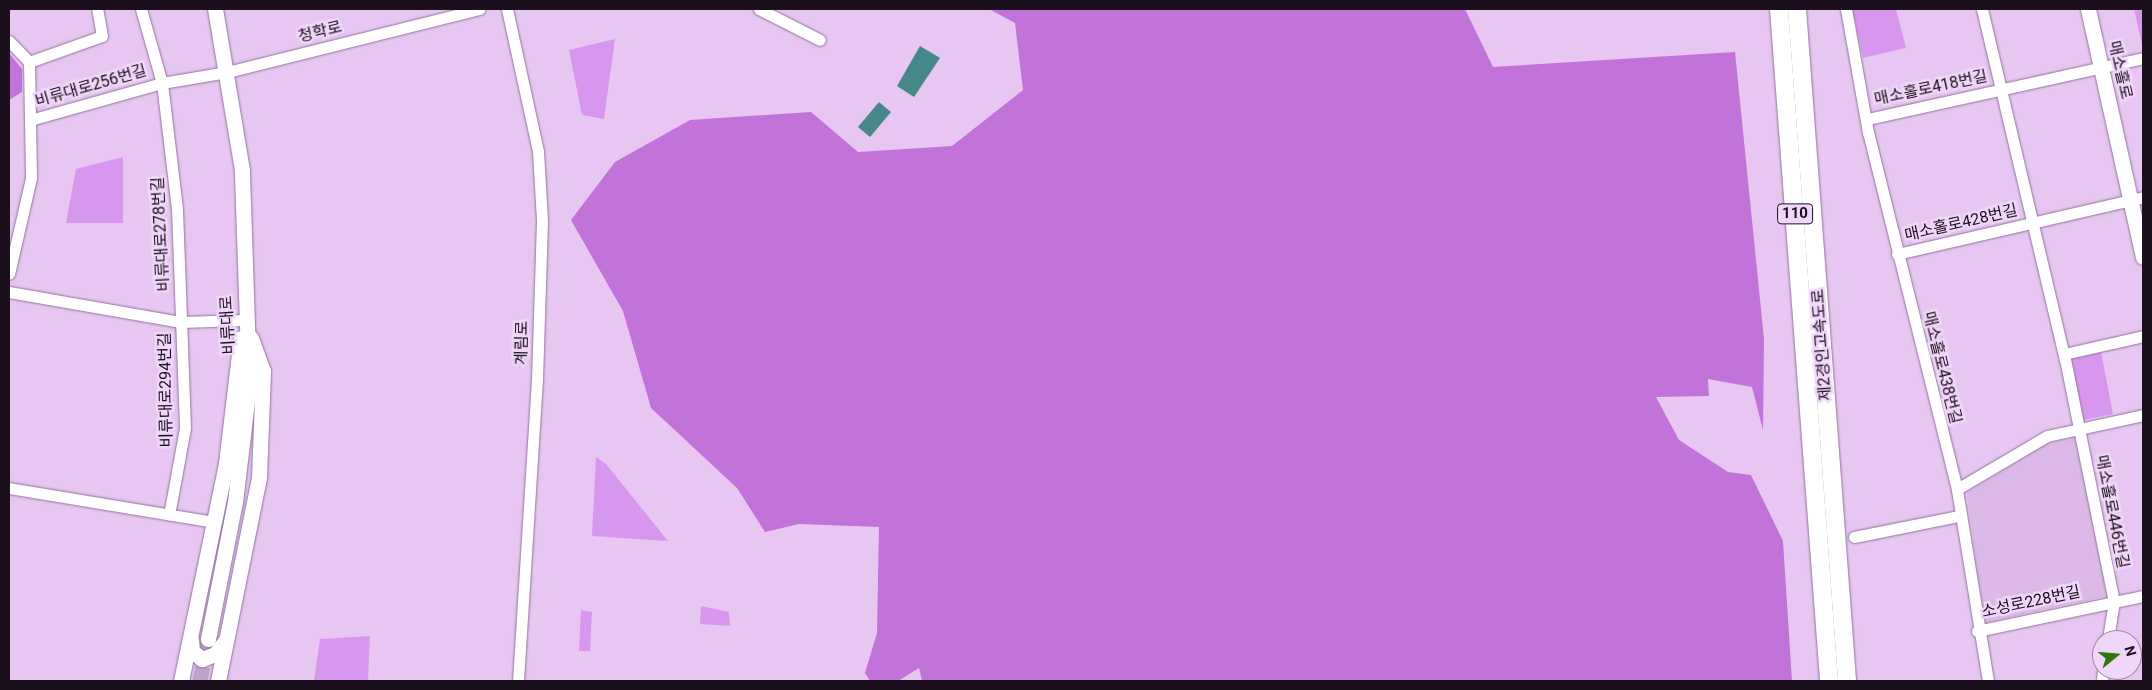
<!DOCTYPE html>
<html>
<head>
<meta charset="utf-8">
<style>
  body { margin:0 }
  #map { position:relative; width:2152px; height:690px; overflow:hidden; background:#e7c6f2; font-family:Roboto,"Noto Sans KR",sans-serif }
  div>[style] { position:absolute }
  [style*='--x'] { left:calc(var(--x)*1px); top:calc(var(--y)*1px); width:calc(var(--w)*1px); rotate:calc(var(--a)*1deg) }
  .built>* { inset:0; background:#ddb9ea }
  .green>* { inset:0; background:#d897ee }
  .forest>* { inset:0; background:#c173da }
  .water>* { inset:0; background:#468788 }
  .major-tunnel>* { height:15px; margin-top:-7.5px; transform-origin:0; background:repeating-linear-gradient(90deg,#bea2c8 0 15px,transparent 0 23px) }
  .roads { filter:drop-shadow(0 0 1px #91749c) drop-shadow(0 0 1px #91749c) }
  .minor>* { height:11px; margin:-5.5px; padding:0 5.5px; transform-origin:5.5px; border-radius:5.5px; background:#fff }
  .major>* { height:15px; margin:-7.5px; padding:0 7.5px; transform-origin:7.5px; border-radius:7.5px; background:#fff }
  .highway>* { height:18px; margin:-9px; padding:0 9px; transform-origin:9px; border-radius:9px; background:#fff }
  span { translate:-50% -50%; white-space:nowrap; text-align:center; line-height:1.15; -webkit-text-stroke:5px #f0d6f9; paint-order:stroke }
  .shield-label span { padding:1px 4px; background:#f0d6f9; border:1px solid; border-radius:4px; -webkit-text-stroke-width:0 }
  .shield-label { font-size:15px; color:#1c101f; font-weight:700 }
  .street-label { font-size:16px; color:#1c101f }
  .frame { position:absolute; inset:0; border:10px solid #1c101f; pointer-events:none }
  .north { position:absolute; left:2092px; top:630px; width:50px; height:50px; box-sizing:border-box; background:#f0d6f9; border:1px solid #9b87a2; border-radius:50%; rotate:73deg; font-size:14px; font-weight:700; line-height:20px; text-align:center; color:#1c101f }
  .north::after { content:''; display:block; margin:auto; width:18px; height:22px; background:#357510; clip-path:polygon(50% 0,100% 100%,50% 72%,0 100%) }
</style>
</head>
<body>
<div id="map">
  <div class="built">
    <div style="clip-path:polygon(2075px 437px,2107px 596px,1983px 623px,1967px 492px,2046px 444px)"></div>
  </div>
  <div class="green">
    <div style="clip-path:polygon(1852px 9px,1896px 9px,1906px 48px,1863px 58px)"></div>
    <div style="clip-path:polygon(2134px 9px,2143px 9px,2143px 44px,2142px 44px)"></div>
    <div style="clip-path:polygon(615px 39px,604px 119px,582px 115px,569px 50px)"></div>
    <div style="clip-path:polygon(123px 157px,123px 223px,66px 223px,76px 169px)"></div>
    <div style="clip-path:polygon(2101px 352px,2113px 414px,2083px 420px,2071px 359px)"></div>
    <div style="clip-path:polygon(596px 457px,606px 464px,668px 541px,592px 536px)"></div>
    <div style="clip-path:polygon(701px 606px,729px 612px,730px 626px,700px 624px)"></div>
    <div style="clip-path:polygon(581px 610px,592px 612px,590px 651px,579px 651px)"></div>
    <div style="clip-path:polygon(370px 636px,368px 681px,314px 681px,320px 639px)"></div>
  </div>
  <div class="forest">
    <div style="clip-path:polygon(989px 9px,1465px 9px,1493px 67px,1735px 52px,1764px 339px,1763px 430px,1752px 387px,1708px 379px,1709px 396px,1656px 397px,1679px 440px,1728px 472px,1751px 475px,1783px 541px,1792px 681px,922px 681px,919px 668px,898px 681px,870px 681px,865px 673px,877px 633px,879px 527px,799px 524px,765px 532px,737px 488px,651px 408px,623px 311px,571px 220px,615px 162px,690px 120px,811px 112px,858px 152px,952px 146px,1023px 90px,1015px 23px)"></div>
    <div style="clip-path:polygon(9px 53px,22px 69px,22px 92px,9px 100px)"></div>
  </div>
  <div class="water">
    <div style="clip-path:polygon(920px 46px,940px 58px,914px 97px,897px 86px)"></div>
    <div style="clip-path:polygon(879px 102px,891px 112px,870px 137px,858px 127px)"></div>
  </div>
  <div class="major-tunnel">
    <div style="--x:200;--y:681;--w:43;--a:-79.2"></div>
  </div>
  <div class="roads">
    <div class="minor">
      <div style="--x:141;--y:9;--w:77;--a:74.2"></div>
      <div style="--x:162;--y:83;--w:127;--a:83.2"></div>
      <div style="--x:177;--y:209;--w:219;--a:87.9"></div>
      <div style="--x:185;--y:428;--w:88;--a:100.4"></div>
      <div style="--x:507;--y:9;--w:145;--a:77.7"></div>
      <div style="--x:538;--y:151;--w:70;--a:86.7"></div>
      <div style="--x:542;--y:221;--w:158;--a:91.8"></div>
      <div style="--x:537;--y:379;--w:303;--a:93.6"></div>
      <div style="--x:759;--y:9;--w:68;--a:26.9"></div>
      <div style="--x:1846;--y:9;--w:125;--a:79.9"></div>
      <div style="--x:1868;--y:132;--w:368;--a:76"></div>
      <div style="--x:1982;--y:9;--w:360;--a:76.7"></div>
      <div style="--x:2065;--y:359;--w:247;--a:78.6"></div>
      <div style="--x:2114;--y:601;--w:39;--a:99"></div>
      <div style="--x:9;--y:41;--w:29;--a:46"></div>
      <div style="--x:29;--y:62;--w:116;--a:89"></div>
      <div style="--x:31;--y:178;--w:98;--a:102.9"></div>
      <div style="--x:29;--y:62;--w:77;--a:-19.6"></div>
      <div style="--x:102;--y:36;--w:27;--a:-100"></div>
      <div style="--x:1868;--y:119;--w:282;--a:-12.5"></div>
      <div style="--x:30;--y:120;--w:137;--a:-15.7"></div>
      <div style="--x:162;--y:83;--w:66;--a:-9.6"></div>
      <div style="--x:227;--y:72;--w:260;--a:-14"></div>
      <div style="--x:1897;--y:254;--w:253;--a:-13"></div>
      <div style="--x:9;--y:292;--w:175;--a:9.9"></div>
      <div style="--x:181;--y:322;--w:63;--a:-1.8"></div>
      <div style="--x:2064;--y:354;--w:81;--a:-12.8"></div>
      <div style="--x:9;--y:488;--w:208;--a:9.4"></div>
      <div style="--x:1854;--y:537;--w:106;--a:-11.4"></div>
      <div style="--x:1977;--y:631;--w:170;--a:-11.9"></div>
      <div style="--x:1988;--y:681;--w:194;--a:-99.2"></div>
      <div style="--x:1957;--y:489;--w:104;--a:-30.5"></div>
      <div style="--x:2047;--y:436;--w:98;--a:-12.3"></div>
      <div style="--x:2102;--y:681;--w:11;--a:-85"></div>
    </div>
    <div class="major">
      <div style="--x:2088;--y:9;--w:254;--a:77.5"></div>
      <div style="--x:208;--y:639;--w:140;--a:-78.9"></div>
      <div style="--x:235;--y:502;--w:118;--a:-83.2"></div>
      <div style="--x:249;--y:385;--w:215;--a:-91.9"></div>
      <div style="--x:242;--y:170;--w:163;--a:-99.5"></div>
      <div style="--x:191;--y:640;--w:11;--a:85"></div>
      <div style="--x:192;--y:651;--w:13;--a:39"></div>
      <div style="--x:202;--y:659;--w:14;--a:-21"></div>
      <div style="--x:215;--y:654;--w:16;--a:-52"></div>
      <div style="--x:181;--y:681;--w:223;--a:-78.3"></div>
      <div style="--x:226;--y:463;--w:126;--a:-83.2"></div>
      <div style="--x:218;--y:681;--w:208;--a:-78.6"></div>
      <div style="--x:259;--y:477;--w:106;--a:-87.8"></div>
      <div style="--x:263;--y:371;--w:35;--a:-110"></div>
    </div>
    <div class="highway">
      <div style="--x:1779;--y:9;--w:674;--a:85.74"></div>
      <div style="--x:1797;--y:9;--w:674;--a:85.74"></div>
    </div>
  </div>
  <div class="shield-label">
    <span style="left:1795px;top:214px">110</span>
  </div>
  <div class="street-label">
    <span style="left:320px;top:32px;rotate:-14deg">청학로</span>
    <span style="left:2120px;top:70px;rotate:77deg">매소홀로</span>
    <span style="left:91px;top:86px;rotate:-16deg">비류대로256번길</span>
    <span style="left:1931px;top:88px;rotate:-12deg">매소홀로418번길</span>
    <span style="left:1961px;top:223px;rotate:-13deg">매소홀로428번길</span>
    <span style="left:161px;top:234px;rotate:-93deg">비류대로278번길</span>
    <span style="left:228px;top:325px;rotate:-93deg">비류대로</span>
    <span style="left:522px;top:343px;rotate:-89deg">계림로</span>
    <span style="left:1822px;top:345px;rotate:-94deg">제2경인고속도로</span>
    <span style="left:1942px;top:368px;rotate:76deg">매소홀로438번길</span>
    <span style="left:166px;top:390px;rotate:-91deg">비류대로294번길</span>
    <span style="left:2112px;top:512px;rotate:79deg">매소홀로446번길</span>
    <span style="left:2031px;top:602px;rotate:-12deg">소성로228번길</span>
  </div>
  <div class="frame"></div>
  <div class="north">N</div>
</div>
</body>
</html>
